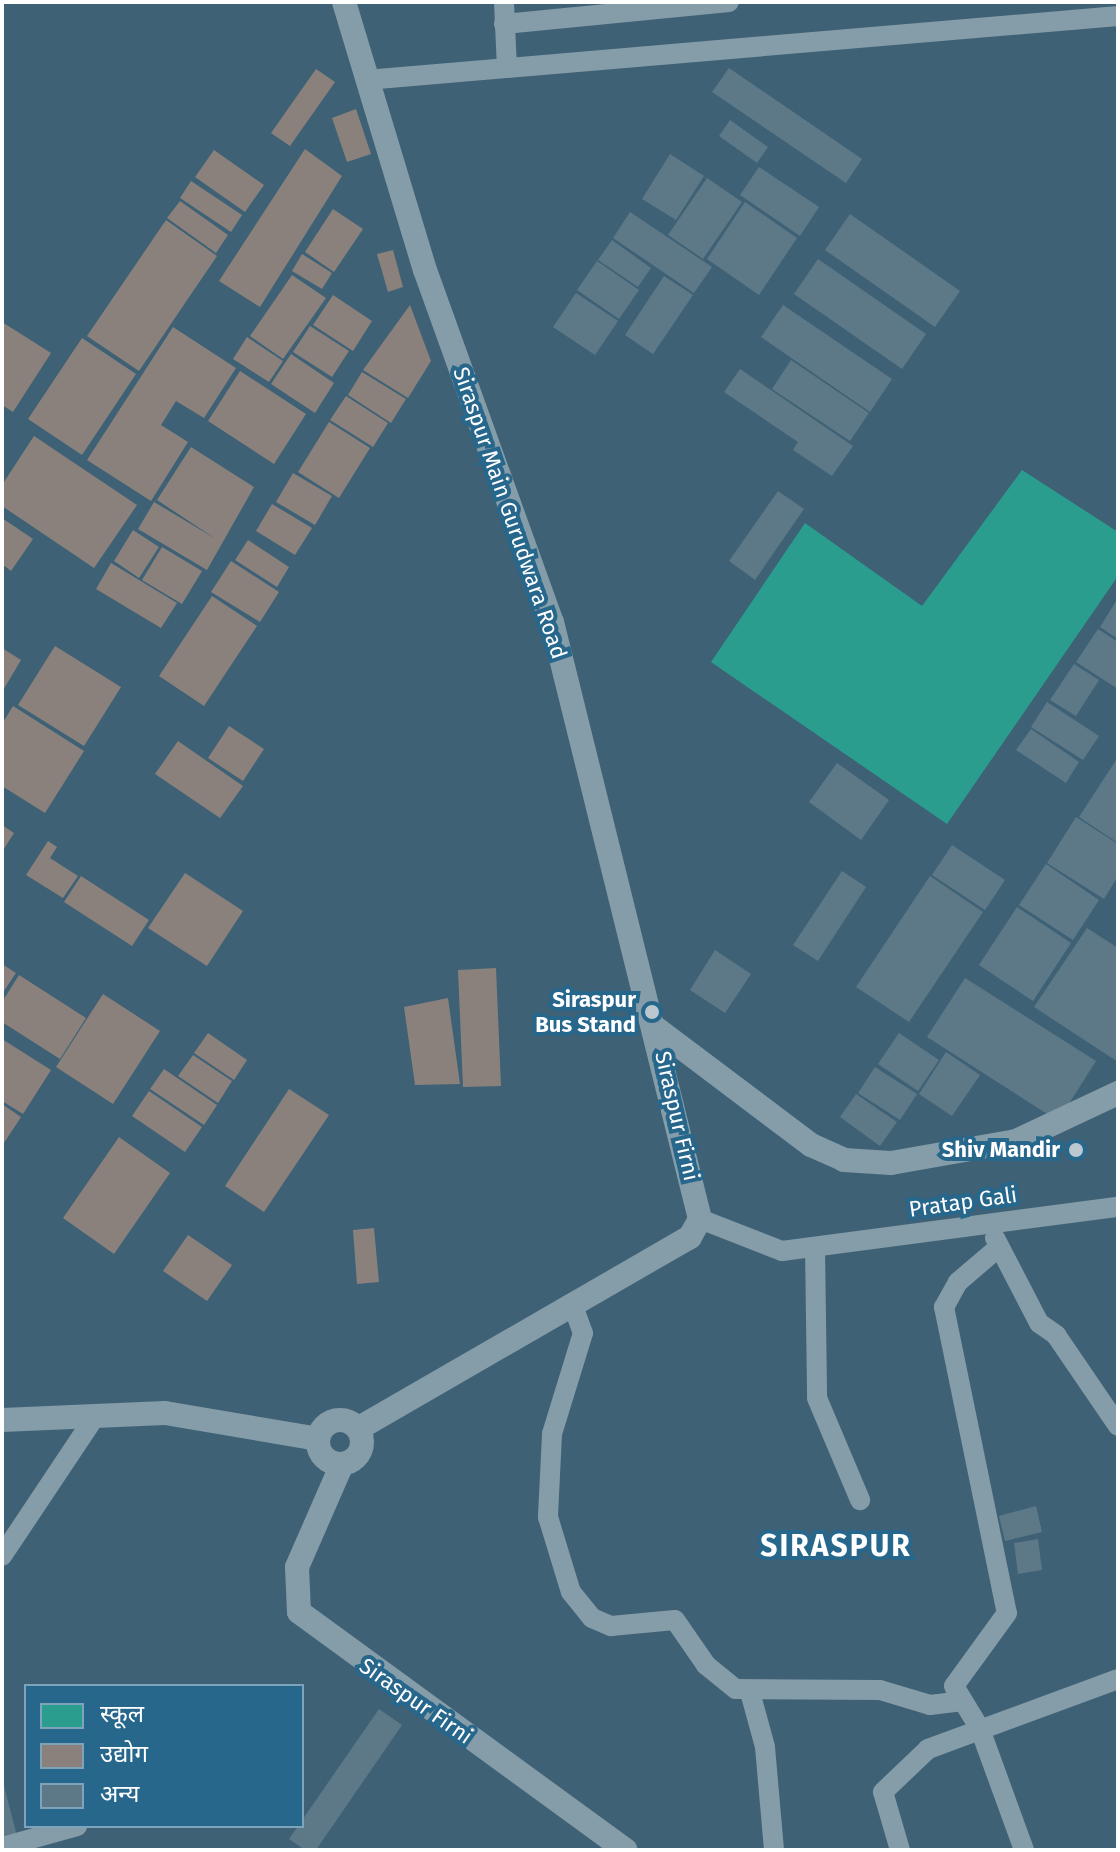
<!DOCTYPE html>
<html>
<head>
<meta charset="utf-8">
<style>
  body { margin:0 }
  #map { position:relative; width:1120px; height:1852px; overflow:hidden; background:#3e6175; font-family:"Fira Sans","Noto Sans Devanagari",sans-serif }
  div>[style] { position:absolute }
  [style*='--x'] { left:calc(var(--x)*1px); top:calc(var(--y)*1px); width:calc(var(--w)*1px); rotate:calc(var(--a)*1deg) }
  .schools>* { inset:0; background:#2a9d8f }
  .industry>* { inset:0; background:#8a817c }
  .building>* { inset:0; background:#5d7988 }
  .minor>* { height:20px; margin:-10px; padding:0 10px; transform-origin:10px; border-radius:10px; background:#859ca9 }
  .tertiary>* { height:24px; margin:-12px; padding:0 12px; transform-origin:12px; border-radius:12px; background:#859ca9 }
  .tertiary>.ring { margin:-12px; padding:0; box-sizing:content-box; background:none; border:24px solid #859ca9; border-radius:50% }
  .dots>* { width:22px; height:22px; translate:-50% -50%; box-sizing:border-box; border:4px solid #27678c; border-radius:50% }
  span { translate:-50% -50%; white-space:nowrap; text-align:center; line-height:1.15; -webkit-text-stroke:8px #27678c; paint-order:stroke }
  .street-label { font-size:22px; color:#fff }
  .poi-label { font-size:22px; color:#fff; font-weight:700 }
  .right { translate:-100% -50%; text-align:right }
  .district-label { font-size:30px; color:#fff; font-weight:700; letter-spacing:2px }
  .frame { position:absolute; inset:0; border:4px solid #fff; pointer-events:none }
  .legend { position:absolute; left:24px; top:1684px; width:280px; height:144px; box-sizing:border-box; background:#27678c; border:2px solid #7da4ba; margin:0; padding:10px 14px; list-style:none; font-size:24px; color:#fff }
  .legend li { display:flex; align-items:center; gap:16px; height:40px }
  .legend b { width:40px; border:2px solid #7da4ba }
</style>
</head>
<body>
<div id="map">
  <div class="schools">
    <div style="clip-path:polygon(1022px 470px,1118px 532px,1118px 576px,947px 824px,711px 662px,805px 523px,922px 606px)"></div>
  </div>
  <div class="industry">
    <div style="clip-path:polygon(316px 69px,335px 82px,290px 146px,271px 133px)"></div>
    <div style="clip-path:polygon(356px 109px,371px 154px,347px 162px,332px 118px)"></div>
    <div style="clip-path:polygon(305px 149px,342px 176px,260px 307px,219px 281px)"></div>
    <div style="clip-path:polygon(214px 150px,264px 185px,245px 212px,195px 177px)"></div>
    <div style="clip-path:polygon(191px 181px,242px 215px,231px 232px,180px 198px)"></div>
    <div style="clip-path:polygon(180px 201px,228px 235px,216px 253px,167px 218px)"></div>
    <div style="clip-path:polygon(333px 209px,363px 229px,334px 272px,305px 252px)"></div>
    <div style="clip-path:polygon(166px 220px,217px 256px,139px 371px,87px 336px)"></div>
    <div style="clip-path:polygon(393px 250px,403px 287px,388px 292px,377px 254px)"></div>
    <div style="clip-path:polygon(302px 254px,332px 273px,322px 289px,292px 271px)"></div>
    <div style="clip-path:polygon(292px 275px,326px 298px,283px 359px,250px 336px)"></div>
    <div style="clip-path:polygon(333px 295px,372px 321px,353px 351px,313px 325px)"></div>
    <div style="clip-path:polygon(410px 305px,431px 361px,408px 398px,363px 370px)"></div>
    <div style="clip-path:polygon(2px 322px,51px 353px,13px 412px,2px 405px)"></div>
    <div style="clip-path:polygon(310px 326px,349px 351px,332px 377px,293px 352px)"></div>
    <div style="clip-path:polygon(173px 327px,236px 368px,204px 418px,176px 401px,161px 425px,188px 442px,151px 501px,87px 460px)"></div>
    <div style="clip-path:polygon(247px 337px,283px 361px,269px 382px,233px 359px)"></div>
    <div style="clip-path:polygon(82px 338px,136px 374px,82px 455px,28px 419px)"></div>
    <div style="clip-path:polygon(291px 354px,334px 383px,315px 413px,271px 384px)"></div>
    <div style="clip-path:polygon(240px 371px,306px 414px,274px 464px,208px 421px)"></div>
    <div style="clip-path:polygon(362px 372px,406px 399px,391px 423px,348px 395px)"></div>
    <div style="clip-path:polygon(346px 396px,388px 423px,373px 447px,330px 420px)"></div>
    <div style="clip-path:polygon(329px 422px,370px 448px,339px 498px,298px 472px)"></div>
    <div style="clip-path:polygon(34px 436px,137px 505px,94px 568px,2px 506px,2px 485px)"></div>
    <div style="clip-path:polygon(191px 447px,254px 487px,207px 570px,138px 529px,154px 502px,216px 539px,157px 500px)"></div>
    <div style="clip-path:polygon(293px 473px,332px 496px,315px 525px,276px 502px)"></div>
    <div style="clip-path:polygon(272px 504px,312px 528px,295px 555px,256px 531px)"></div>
    <div style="clip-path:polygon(2px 518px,33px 539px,11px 571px,2px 564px)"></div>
    <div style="clip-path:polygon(133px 530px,159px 547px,139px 578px,114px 561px)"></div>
    <div style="clip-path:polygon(248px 540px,289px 567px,277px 587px,235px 560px)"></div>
    <div style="clip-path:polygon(162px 547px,202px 571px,182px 604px,142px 580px)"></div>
    <div style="clip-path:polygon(231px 561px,279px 592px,260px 622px,211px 592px)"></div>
    <div style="clip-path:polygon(111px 563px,177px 603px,161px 628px,96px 589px)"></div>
    <div style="clip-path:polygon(212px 596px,257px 626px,204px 706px,159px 676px)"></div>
    <div style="clip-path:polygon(55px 646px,121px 687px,84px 746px,18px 705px)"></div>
    <div style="clip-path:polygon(2px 648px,21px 660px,2px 692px)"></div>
    <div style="clip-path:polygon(13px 706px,84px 751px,45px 813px,2px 786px,2px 724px)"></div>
    <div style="clip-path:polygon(229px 726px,264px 749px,243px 781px,208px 758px)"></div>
    <div style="clip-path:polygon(178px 741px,243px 786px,220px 818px,155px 774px)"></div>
    <div style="clip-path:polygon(2px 825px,14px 833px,2px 852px)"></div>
    <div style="clip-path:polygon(48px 841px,57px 847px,50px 858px,78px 876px,63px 898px,26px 875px)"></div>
    <div style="clip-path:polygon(185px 873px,243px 911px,207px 966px,148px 928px)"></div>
    <div style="clip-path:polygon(81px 876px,149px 920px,132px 946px,64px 902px)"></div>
    <div style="clip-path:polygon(2px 964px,16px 973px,2px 994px)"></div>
    <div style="clip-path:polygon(496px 968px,501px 1086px,463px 1087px,458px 970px)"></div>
    <div style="clip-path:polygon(19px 975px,86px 1018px,60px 1059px,2px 1022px,2px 1002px)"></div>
    <div style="clip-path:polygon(103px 994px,160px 1031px,113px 1104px,56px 1067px)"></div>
    <div style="clip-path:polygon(448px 998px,460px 1084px,415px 1085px,404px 1007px)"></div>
    <div style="clip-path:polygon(208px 1033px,247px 1060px,234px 1080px,194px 1053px)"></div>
    <div style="clip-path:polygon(2px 1039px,51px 1070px,23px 1114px,2px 1101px)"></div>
    <div style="clip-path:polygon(193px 1055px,232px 1081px,218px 1103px,178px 1076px)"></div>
    <div style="clip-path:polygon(164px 1069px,217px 1105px,204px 1125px,150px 1089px)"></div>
    <div style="clip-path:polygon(289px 1089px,329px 1115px,264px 1212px,225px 1186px)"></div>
    <div style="clip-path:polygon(149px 1091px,202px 1127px,185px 1152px,132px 1116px)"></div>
    <div style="clip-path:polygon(2px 1104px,21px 1117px,2px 1146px)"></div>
    <div style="clip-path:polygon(119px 1137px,170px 1173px,114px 1254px,63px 1218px)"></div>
    <div style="clip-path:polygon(374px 1228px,379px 1282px,357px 1284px,353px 1230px)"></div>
    <div style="clip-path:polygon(188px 1235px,232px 1265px,207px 1301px,163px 1271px)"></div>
  </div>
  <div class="building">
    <div style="clip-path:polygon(729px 68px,862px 159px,846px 183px,712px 92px)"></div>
    <div style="clip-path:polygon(730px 120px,768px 147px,757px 163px,719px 136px)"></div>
    <div style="clip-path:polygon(670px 154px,704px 176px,676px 220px,642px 199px)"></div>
    <div style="clip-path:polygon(759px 167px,819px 207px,800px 236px,740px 195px)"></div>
    <div style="clip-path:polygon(707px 178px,742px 202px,703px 259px,668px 235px)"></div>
    <div style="clip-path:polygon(745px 202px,797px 238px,759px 295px,707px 259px)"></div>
    <div style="clip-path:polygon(630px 212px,712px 267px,694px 293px,613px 238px)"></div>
    <div style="clip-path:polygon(850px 214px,960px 291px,935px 327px,825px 250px)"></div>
    <div style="clip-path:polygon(612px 240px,651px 268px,638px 287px,598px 260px)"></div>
    <div style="clip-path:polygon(818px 259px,926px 334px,902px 369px,794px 294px)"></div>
    <div style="clip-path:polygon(597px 261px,639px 290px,619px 319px,577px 290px)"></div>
    <div style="clip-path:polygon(664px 276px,693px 295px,653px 354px,625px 335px)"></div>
    <div style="clip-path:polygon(576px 293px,618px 321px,595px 355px,553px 327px)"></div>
    <div style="clip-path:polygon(783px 305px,892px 379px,870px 412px,761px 337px)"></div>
    <div style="clip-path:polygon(791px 360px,869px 413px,850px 441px,772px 389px)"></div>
    <div style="clip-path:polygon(740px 369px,853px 446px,832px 476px,793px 450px,798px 442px,724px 392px)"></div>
    <div style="clip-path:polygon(778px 491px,804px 509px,755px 580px,729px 561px)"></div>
    <div style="clip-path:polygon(1118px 598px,1118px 639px,1100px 627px)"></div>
    <div style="clip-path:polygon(1098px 629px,1118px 642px,1118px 689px,1076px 662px)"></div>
    <div style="clip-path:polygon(1074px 664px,1099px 680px,1076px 716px,1050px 700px)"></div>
    <div style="clip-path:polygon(1047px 702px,1099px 736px,1083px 760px,1031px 727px)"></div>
    <div style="clip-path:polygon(1031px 729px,1079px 762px,1066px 783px,1016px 750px)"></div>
    <div style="clip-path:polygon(1118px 757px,1118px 843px,1079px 817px)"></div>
    <div style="clip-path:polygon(837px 763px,889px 800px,861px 840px,809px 802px)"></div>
    <div style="clip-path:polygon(1076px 817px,1118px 844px,1118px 876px,1104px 899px,1047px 863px)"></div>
    <div style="clip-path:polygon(952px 845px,1005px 880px,985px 910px,932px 875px)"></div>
    <div style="clip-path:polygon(1046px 864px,1099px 900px,1073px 940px,1019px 905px)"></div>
    <div style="clip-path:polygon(842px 871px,866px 887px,818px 961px,793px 945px)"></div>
    <div style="clip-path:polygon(930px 876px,983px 912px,909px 1022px,856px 987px)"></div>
    <div style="clip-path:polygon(1017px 907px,1071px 943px,1033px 1001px,979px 965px)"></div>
    <div style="clip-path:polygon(1087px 928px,1118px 948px,1118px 1062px,1034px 1007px)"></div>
    <div style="clip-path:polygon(715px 950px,751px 974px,725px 1013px,690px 990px)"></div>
    <div style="clip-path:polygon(965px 978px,1096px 1061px,1058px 1121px,927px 1037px)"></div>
    <div style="clip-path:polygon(899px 1033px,939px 1060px,918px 1091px,878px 1064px)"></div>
    <div style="clip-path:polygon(946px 1052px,980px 1075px,952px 1116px,919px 1094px)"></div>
    <div style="clip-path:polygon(875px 1067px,917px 1094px,900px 1120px,858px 1093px)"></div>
    <div style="clip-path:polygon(856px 1094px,897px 1122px,880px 1146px,840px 1117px)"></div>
    <div style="clip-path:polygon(1036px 1506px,1042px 1532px,1005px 1541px,999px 1516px)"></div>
    <div style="clip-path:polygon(1038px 1539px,1042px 1570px,1018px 1574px,1014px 1543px)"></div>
    <div style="clip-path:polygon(379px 1709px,402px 1725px,316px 1850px,305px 1850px,289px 1839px)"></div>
    <div style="clip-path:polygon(2px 1778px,17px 1836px,2px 1839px)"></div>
  </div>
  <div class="minor">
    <div style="--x:504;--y:2;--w:66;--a:87.4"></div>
    <div style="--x:504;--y:24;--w:226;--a:-5.6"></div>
    <div style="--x:366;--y:80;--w:755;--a:-4.86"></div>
    <div style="--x:700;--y:1219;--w:88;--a:21.3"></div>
    <div style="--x:782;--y:1251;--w:339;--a:-7.5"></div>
    <div style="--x:995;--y:1238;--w:96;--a:62.6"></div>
    <div style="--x:1039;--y:1323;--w:21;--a:35"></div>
    <div style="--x:1056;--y:1335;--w:110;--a:55.7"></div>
    <div style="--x:815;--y:1247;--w:151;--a:89.2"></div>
    <div style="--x:817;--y:1398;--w:111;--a:67.1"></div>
    <div style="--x:999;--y:1247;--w:54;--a:139.5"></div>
    <div style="--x:958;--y:1282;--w:29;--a:119"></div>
    <div style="--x:944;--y:1307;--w:312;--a:78.4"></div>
    <div style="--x:1007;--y:1613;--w:90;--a:126"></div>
    <div style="--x:954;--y:1686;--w:50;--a:58.8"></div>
    <div style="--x:980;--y:1729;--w:129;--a:70"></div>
    <div style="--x:572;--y:1303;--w:32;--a:70"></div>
    <div style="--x:583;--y:1333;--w:106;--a:107.1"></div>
    <div style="--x:552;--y:1434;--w:83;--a:92.8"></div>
    <div style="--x:548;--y:1517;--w:78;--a:73"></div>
    <div style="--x:571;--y:1592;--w:33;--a:51"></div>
    <div style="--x:592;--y:1618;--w:21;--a:23"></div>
    <div style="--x:611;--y:1626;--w:64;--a:-5.4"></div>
    <div style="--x:675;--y:1620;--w:55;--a:55.4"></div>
    <div style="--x:706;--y:1665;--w:38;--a:39"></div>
    <div style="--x:736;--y:1689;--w:144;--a:0.4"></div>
    <div style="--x:880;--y:1690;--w:52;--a:16.7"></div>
    <div style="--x:930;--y:1705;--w:31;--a:-7"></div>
    <div style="--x:2;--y:1556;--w:169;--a:-56.3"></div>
    <div style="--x:750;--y:1692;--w:57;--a:74.7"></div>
    <div style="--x:765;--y:1747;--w:103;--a:85"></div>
    <div style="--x:2;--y:1847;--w:78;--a:-15.6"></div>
    <div style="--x:900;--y:1850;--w:60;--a:-106.3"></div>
    <div style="--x:883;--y:1792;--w:62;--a:-43.7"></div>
    <div style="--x:928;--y:1749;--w:202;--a:-20.2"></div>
  </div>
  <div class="tertiary">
    <div style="--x:344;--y:2;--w:280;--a:73.2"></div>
    <div style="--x:425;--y:270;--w:374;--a:70.2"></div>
    <div style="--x:552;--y:622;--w:615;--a:76.08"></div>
    <div style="--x:700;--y:1219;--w:21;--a:119"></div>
    <div style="--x:690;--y:1237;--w:382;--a:150"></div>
    <div style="--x:657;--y:1029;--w:193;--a:37"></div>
    <div style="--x:811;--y:1145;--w:36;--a:24"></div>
    <div style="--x:844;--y:1160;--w:47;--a:3.7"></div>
    <div style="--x:891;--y:1163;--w:127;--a:-10"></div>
    <div style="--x:1016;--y:1141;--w:113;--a:-25.2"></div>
    <div class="ring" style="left:318px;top:1420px;width:20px;height:20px"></div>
    <div style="--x:2;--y:1420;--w:163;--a:-2.5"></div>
    <div style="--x:165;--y:1413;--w:155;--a:9.6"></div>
    <div style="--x:342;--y:1464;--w:112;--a:113.6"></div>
    <div style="--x:297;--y:1567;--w:45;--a:87.5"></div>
    <div style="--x:299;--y:1612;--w:404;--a:36.1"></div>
  </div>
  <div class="dots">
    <div style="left:652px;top:1012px;background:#bbc8cf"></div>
    <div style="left:1076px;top:1150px;background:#bbc8cf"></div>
  </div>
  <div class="street-label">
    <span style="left:510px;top:513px;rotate:71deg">Siraspur Main Gurudwara Road</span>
    <span style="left:677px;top:1116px;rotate:77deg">Siraspur Firni</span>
    <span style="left:963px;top:1202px;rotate:-8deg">Pratap Gali</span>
    <span style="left:416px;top:1701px;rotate:35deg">Siraspur Firni</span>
  </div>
  <div class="poi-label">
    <span class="right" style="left:636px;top:1012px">Siraspur<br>Bus Stand</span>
    <span class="right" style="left:1060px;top:1150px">Shiv Mandir</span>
  </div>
  <div class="district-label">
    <span style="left:836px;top:1546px">SIRASPUR</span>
  </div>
  <div class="frame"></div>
  <ul class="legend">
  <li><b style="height:22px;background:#2a9d8f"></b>स्कूल</li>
  <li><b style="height:22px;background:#8a817c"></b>उद्योग</li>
  <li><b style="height:22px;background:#5d7988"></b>अन्य</li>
  </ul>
</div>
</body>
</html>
